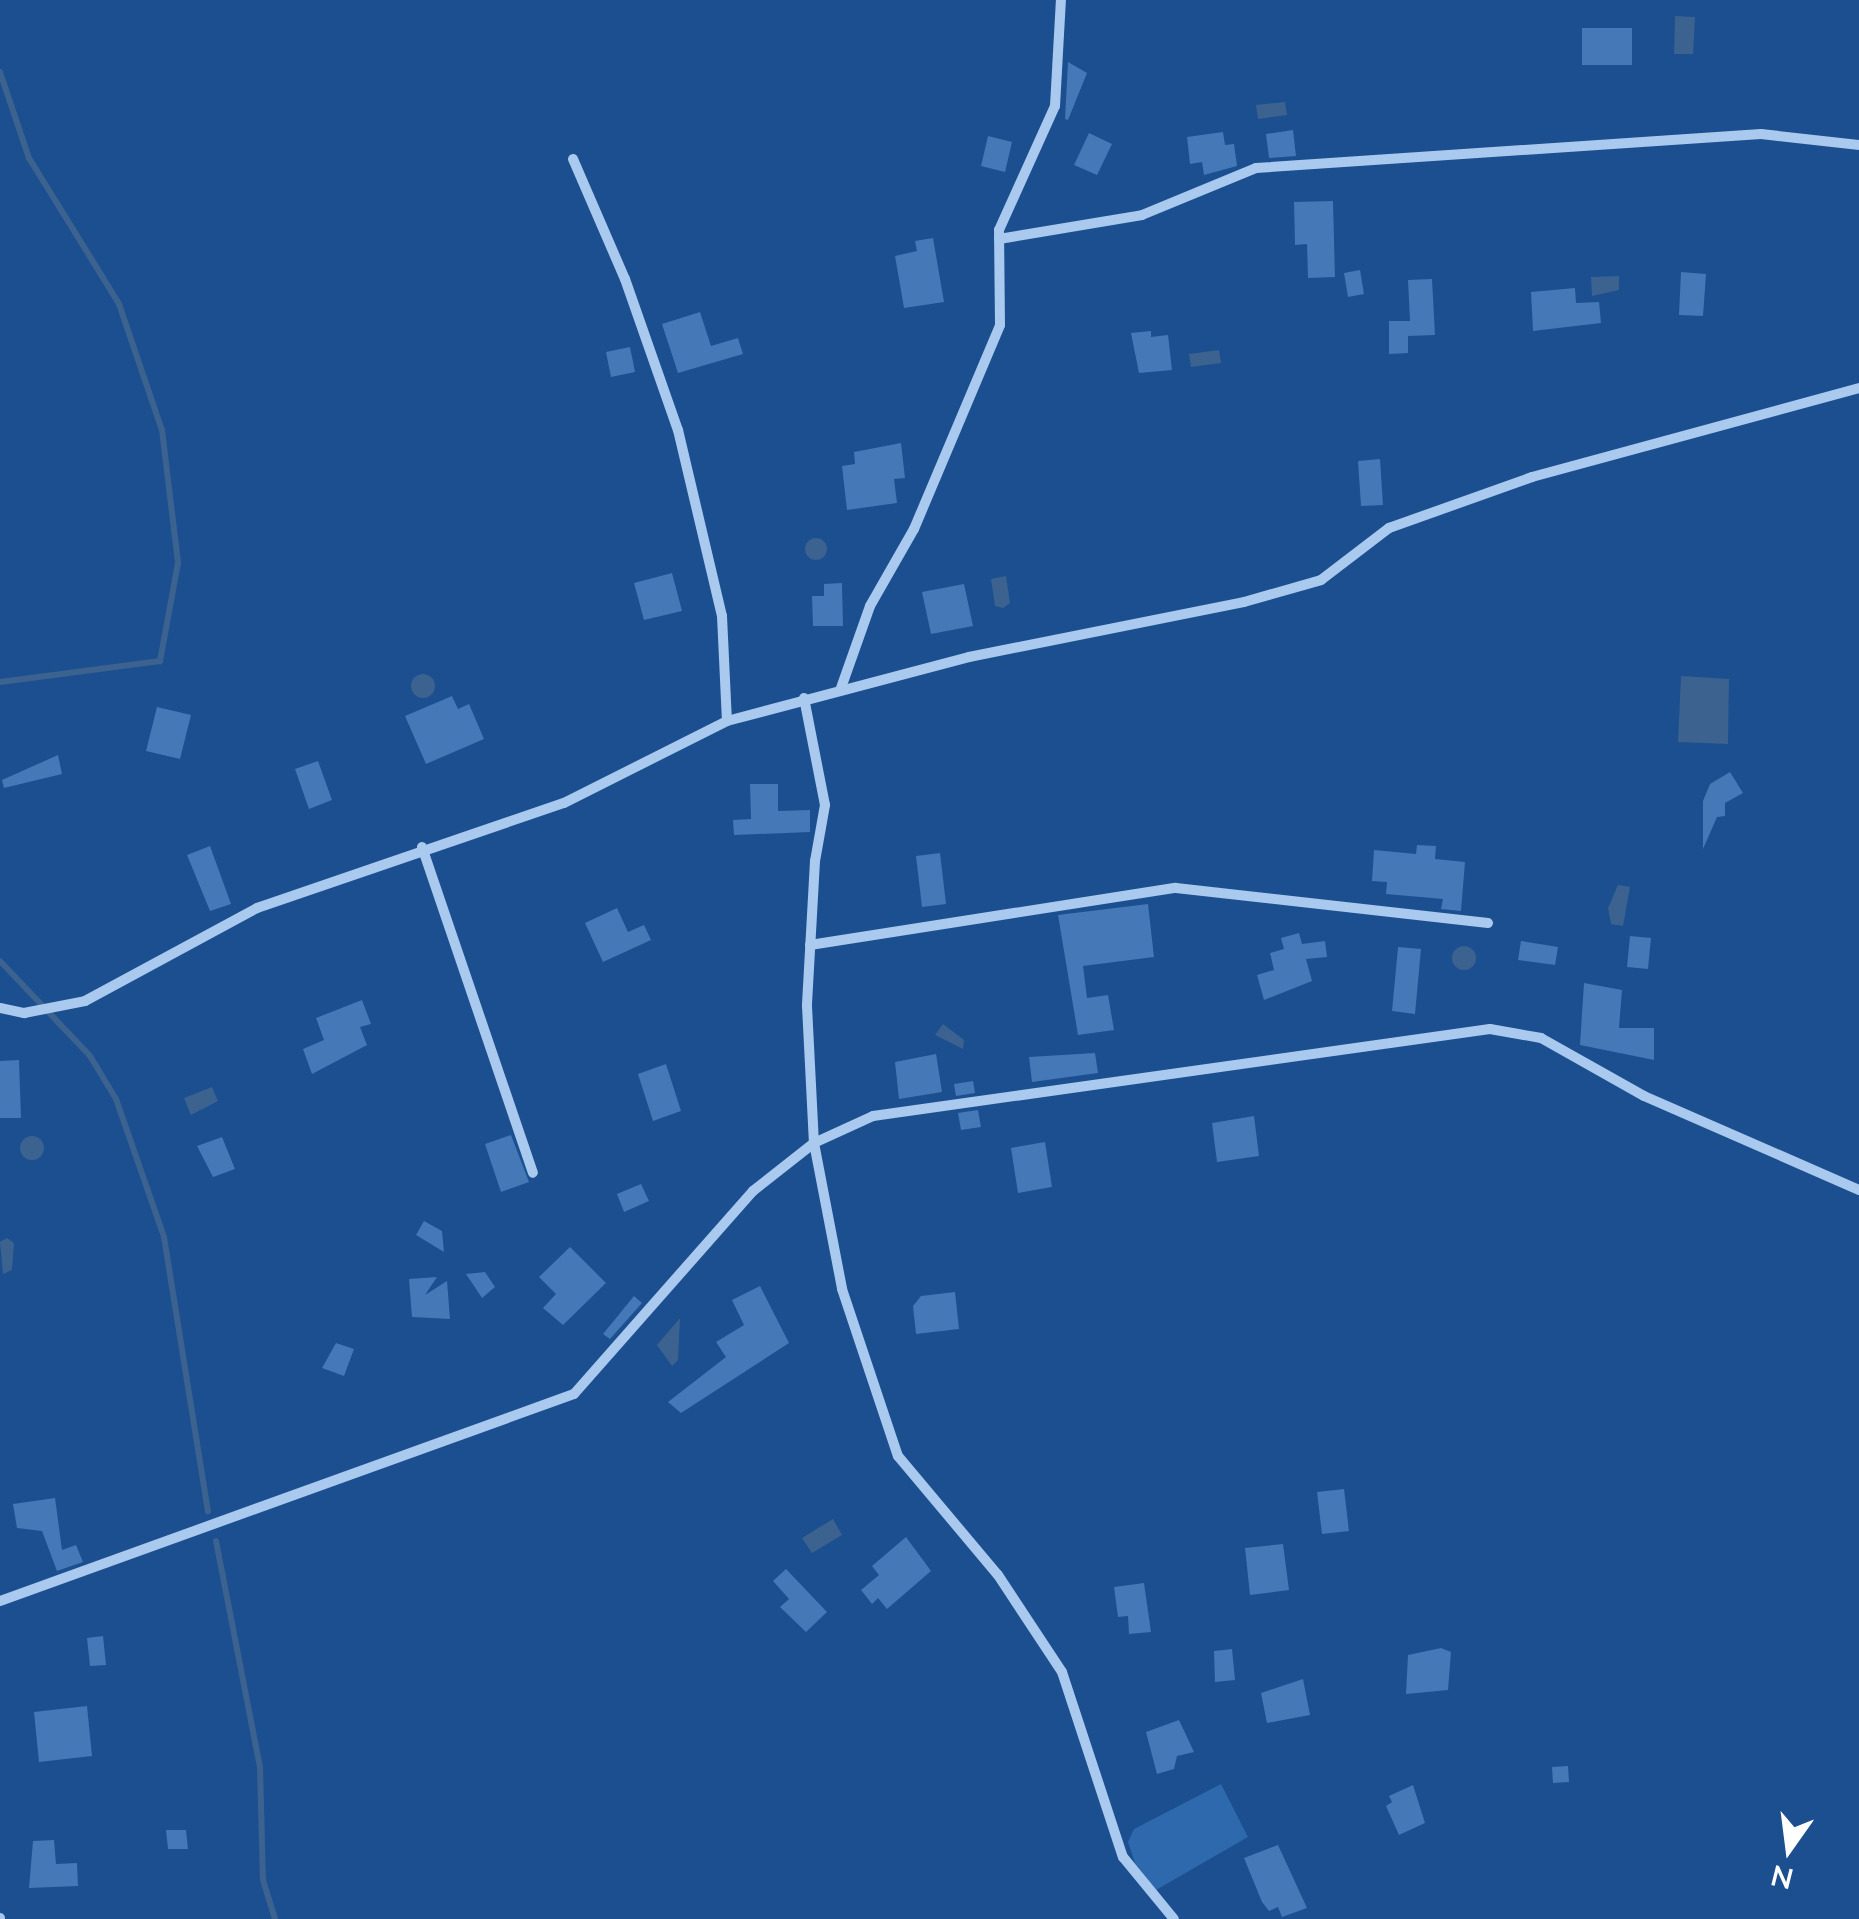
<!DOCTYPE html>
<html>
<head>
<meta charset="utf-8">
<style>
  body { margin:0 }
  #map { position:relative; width:1859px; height:1919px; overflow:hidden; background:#1b4f8f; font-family:Lato,sans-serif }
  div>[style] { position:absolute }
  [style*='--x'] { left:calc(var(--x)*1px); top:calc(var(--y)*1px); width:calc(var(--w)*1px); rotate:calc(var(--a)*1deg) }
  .green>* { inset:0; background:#2e69ad }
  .water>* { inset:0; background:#3c6290 }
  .round { border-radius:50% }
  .stream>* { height:6px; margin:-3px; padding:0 3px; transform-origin:3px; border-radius:3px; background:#3c6290 }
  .building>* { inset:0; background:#4478b7 }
  .minor>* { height:10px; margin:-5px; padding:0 5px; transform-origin:5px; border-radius:5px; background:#a9c9ee }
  span { translate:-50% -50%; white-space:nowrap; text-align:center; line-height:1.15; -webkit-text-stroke:8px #1b4f8f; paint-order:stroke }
  .north { position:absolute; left:1739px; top:1799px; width:100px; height:100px; -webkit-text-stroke:8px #1b4f8f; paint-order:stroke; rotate:194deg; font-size:28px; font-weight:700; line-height:40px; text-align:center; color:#fff }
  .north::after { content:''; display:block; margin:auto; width:35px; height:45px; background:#fff; clip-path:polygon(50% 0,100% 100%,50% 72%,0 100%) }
</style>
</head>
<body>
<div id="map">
  <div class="green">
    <div style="clip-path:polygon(1221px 1784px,1248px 1837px,1156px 1890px,1135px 1863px,1128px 1842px,1134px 1829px)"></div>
  </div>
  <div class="water">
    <div style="clip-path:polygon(1675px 16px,1695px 17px,1693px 54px,1674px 54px)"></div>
    <div style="clip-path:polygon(1285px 102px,1287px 115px,1258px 119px,1256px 105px)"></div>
    <div style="clip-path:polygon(1619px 276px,1619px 290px,1592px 296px,1591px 277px)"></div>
    <div style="clip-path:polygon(1219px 350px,1221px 363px,1191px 367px,1189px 354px)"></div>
    <div class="round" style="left:805px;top:538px;width:22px;height:22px"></div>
    <div style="clip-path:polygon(1006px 576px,1010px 603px,1003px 608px,995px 606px,991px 579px)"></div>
    <div class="round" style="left:411px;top:674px;width:24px;height:24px"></div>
    <div style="clip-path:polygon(1681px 676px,1729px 679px,1728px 744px,1678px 742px)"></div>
    <div style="clip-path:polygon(1618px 885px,1630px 887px,1623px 926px,1611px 924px,1608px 908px)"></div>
    <div class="round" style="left:1452px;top:946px;width:24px;height:24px"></div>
    <div style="clip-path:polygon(943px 1024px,964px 1040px,963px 1049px,935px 1035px)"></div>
    <div style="clip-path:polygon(212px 1087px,218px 1101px,191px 1115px,184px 1098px)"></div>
    <div class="round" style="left:20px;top:1136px;width:24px;height:24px"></div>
    <div style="clip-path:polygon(7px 1238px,14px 1243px,12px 1270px,3px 1274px,0 1242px)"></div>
    <div style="clip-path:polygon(680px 1318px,678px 1360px,672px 1366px,657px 1345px)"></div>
    <div style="clip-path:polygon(833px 1519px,842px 1535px,812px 1553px,802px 1538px)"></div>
  </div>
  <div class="stream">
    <div style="--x:0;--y:72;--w:91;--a:71.4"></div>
    <div style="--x:29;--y:158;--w:172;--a:58.3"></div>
    <div style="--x:119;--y:304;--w:133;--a:71.2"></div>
    <div style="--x:162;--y:430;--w:134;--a:83.1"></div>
    <div style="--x:178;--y:563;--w:100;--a:100.4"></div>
    <div style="--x:160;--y:661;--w:161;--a:172.5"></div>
    <div style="--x:0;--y:961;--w:131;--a:46.5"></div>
    <div style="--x:90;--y:1056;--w:50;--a:58.8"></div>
    <div style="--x:116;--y:1099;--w:146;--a:70.8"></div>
    <div style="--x:164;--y:1237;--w:278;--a:80.9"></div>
    <div style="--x:216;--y:1541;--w:230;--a:79"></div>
    <div style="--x:260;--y:1767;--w:113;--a:88.5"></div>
    <div style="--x:263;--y:1880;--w:41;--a:72.9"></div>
  </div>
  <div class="building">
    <div style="clip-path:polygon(1582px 28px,1632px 28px,1632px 65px,1582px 65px)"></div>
    <div style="clip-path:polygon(1068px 62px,1087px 73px,1068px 120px,1065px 119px)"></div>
    <div style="clip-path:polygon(1293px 130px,1296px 156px,1269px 158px,1266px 134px)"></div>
    <div style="clip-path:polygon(1223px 132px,1225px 145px,1234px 144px,1237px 166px,1204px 175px,1202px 162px,1190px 164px,1187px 137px)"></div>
    <div style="clip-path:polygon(1089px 133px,1112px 144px,1097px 175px,1074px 165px)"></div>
    <div style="clip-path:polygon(988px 136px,1012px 142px,1005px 172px,981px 166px)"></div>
    <div style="clip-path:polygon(1333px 201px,1335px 277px,1308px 278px,1307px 244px,1295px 245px,1294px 202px)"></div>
    <div style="clip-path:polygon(933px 238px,944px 302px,904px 308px,895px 256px,917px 251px,915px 241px)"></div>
    <div style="clip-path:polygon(1360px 270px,1364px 294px,1348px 297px,1344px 273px)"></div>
    <div style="clip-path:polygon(1681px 272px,1706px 274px,1703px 316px,1679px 315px)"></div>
    <div style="clip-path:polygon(1432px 279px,1435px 335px,1408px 336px,1408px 353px,1389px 354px,1389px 321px,1410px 321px,1408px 280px)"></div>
    <div style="clip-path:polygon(1575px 288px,1576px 303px,1599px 302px,1601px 323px,1533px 331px,1531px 292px)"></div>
    <div style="clip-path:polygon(700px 312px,711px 346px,738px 338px,743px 354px,678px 373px,662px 324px)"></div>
    <div style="clip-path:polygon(1151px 331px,1151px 337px,1168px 335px,1172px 370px,1139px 373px,1131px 333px)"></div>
    <div style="clip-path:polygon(630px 347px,635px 372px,611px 377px,606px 352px)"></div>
    <div style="clip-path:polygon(901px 443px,905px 478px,894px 479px,897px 503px,847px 510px,842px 466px,855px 464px,854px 452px)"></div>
    <div style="clip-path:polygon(1380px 459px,1383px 505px,1361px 506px,1358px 461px)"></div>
    <div style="clip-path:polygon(672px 573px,682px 611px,644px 620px,634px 583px)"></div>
    <div style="clip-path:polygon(842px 583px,843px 626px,813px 626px,812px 596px,824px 596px,824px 584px)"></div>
    <div style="clip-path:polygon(964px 584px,973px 626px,931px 634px,922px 592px)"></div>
    <div style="clip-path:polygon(452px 696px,458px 709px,469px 704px,484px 739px,426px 764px,405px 716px)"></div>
    <div style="clip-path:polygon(157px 707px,191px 715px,180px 759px,146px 751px)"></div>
    <div style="clip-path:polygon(58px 755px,62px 774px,4px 788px,2px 780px)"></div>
    <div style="clip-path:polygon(318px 761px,332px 800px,309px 809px,295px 769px)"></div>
    <div style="clip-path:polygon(1730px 772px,1743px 793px,1725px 803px,1725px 816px,1717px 817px,1703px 849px,1703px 801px,1710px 784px)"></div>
    <div style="clip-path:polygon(750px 784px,778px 784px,778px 811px,810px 810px,810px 832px,734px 835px,733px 820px,751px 819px)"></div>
    <div style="clip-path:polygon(1417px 845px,1436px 846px,1435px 859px,1465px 862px,1461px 911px,1441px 909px,1443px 899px,1386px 894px,1387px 882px,1372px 881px,1374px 850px,1416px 854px)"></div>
    <div style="clip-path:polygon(210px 846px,231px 904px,210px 911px,187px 855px)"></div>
    <div style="clip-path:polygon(940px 853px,946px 904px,922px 907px,916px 856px)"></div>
    <div style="clip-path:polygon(1148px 904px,1154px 957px,1083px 966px,1087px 998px,1108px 995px,1114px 1030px,1078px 1035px,1058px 915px)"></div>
    <div style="clip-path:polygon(617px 908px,628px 932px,644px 925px,651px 940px,603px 962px,585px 923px)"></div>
    <div style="clip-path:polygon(1299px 933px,1302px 944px,1325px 941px,1327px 957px,1306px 959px,1312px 981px,1264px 1000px,1257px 975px,1274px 970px,1270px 953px,1284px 949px,1281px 938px)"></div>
    <div style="clip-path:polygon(1630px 936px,1651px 938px,1648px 969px,1627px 967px)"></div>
    <div style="clip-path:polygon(1521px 941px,1558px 947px,1555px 965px,1518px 960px)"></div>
    <div style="clip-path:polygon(1398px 947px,1421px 949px,1415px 1014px,1392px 1011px)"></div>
    <div style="clip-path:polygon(1584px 983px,1622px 990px,1619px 1028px,1654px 1028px,1654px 1060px,1580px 1045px)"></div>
    <div style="clip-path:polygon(362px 1000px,371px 1024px,360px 1027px,367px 1045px,312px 1074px,303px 1049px,324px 1040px,316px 1018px)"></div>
    <div style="clip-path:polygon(1095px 1053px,1098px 1073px,1032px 1082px,1029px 1057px)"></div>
    <div style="clip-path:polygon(936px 1054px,942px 1092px,899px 1099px,895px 1062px)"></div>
    <div style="clip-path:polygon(19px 1060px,21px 1118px,0 1118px,0 1061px)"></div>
    <div style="clip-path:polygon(666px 1064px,681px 1111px,653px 1121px,638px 1074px)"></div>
    <div style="clip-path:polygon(973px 1081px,975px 1093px,956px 1096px,954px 1084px)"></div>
    <div style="clip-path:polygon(978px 1110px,981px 1127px,961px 1130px,958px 1113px)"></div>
    <div style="clip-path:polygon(1254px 1116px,1259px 1156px,1217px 1162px,1212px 1123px)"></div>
    <div style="clip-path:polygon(511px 1135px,529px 1182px,501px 1192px,485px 1144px)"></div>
    <div style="clip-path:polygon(222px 1137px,235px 1169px,213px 1177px,197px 1146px)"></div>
    <div style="clip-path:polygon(1045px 1142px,1052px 1187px,1018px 1193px,1011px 1148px)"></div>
    <div style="clip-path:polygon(641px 1184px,649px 1201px,624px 1212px,617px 1194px)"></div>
    <div style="clip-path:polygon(424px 1221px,442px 1231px,444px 1252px,416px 1235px)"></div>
    <div style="clip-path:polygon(570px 1247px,606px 1283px,563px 1325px,543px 1308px,556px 1294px,539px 1277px)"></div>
    <div style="clip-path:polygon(485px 1272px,495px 1287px,482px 1298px,466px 1274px)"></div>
    <div style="clip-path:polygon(437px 1277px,425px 1295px,447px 1281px,450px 1319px,412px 1317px,409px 1279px)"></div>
    <div style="clip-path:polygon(760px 1286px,789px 1343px,681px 1413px,668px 1402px,726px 1357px,716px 1342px,744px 1325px,732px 1300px)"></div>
    <div style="clip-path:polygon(955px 1292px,959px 1329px,916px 1334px,913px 1306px,921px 1296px)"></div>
    <div style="clip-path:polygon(634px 1296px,642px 1303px,610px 1339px,603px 1334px)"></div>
    <div style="clip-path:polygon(336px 1343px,354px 1349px,344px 1376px,322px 1368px)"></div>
    <div style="clip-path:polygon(1344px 1489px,1349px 1531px,1322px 1534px,1317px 1492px)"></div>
    <div style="clip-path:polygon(55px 1498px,62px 1550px,76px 1545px,83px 1562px,57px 1571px,42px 1531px,17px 1528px,13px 1504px)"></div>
    <div style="clip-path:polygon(906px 1537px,931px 1571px,887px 1609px,878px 1598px,872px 1604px,861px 1590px,879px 1575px,872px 1566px)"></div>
    <div style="clip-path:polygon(1283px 1544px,1289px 1590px,1250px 1595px,1245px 1548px)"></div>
    <div style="clip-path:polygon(786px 1569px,827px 1612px,806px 1632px,780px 1607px,789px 1599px,773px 1581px)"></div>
    <div style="clip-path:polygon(1144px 1583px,1151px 1632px,1129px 1634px,1128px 1616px,1118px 1617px,1114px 1587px)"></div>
    <div style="clip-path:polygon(103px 1636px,106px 1665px,90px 1666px,87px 1638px)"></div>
    <div style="clip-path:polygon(1441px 1648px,1451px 1652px,1448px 1690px,1406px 1694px,1408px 1655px)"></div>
    <div style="clip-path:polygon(1232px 1649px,1235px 1680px,1215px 1682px,1214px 1651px)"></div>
    <div style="clip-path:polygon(1303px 1679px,1310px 1715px,1267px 1723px,1261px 1693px)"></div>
    <div style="clip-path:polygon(87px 1706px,92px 1756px,39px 1762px,34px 1712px)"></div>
    <div style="clip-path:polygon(1179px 1720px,1194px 1752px,1177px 1756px,1174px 1769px,1157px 1774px,1146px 1732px)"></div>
    <div style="clip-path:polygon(1568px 1766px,1569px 1782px,1553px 1783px,1552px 1767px)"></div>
    <div style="clip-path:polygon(1413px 1785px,1425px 1823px,1399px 1835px,1386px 1806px,1392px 1802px,1389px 1796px)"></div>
    <div style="clip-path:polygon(166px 1830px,186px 1830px,188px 1849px,168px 1849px)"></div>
    <div style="clip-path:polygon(54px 1840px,56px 1864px,77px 1863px,78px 1886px,29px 1888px,33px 1841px)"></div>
    <div style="clip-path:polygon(1278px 1845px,1307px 1908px,1282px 1917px,1278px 1907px,1269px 1911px,1262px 1902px,1244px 1858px)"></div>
  </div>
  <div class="minor">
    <div style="--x:573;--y:159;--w:131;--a:66.6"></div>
    <div style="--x:625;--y:279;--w:160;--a:70.7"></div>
    <div style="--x:678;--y:430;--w:191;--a:76.7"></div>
    <div style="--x:722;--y:616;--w:105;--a:87.3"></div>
    <div style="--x:999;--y:239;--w:145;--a:-9.5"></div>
    <div style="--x:1142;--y:215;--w:123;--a:-22.4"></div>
    <div style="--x:1256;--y:168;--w:506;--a:-3.85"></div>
    <div style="--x:1761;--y:134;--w:99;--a:6.4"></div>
    <div style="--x:841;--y:688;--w:87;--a:-70.5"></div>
    <div style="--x:870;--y:606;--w:89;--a:-60.3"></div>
    <div style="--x:914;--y:529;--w:221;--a:-67.1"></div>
    <div style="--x:1000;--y:325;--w:95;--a:-90.6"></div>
    <div style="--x:999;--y:230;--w:136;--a:-65.7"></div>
    <div style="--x:1055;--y:106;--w:106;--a:-86.8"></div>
    <div style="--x:804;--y:698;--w:109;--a:78.9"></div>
    <div style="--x:825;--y:805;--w:57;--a:100.1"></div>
    <div style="--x:815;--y:861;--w:145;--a:93.2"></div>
    <div style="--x:807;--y:1006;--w:137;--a:87.1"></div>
    <div style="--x:814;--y:1143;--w:149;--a:79.1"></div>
    <div style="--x:842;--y:1289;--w:176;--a:71.5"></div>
    <div style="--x:898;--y:1456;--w:155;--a:50"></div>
    <div style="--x:998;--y:1575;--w:116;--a:56.6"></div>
    <div style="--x:1062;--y:1672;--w:195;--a:71.8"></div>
    <div style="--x:1123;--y:1857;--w:80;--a:50.6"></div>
    <div style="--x:422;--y:847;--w:344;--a:71.2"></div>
    <div style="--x:810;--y:945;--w:370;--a:-8.9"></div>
    <div style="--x:1176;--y:888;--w:314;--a:6.4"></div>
    <div style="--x:0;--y:1008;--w:25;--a:12"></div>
    <div style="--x:24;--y:1013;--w:62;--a:-11.1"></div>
    <div style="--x:85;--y:1001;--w:196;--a:-28.4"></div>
    <div style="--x:257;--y:908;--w:324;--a:-18.9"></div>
    <div style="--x:564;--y:803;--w:182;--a:-26.7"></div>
    <div style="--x:727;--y:721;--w:250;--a:-14.8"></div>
    <div style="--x:969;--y:657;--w:280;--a:-11.3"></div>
    <div style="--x:1244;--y:602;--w:80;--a:-15.9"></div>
    <div style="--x:1321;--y:580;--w:86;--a:-37.4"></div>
    <div style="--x:1389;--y:528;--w:152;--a:-19.6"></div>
    <div style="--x:1532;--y:477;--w:339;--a:-15.2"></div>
    <div style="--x:0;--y:1601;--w:610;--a:-19.83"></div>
    <div style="--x:574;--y:1394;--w:271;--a:-48.6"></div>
    <div style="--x:753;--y:1191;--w:78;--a:-38.2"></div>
    <div style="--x:814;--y:1143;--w:65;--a:-24.6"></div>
    <div style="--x:873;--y:1116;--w:623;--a:-8.03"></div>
    <div style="--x:1490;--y:1029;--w:52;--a:10"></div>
    <div style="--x:1541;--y:1038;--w:118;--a:29.4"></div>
    <div style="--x:1644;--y:1096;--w:235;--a:23.6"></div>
    <div style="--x:0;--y:1918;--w:1;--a:90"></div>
  </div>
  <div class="north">N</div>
</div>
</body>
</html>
